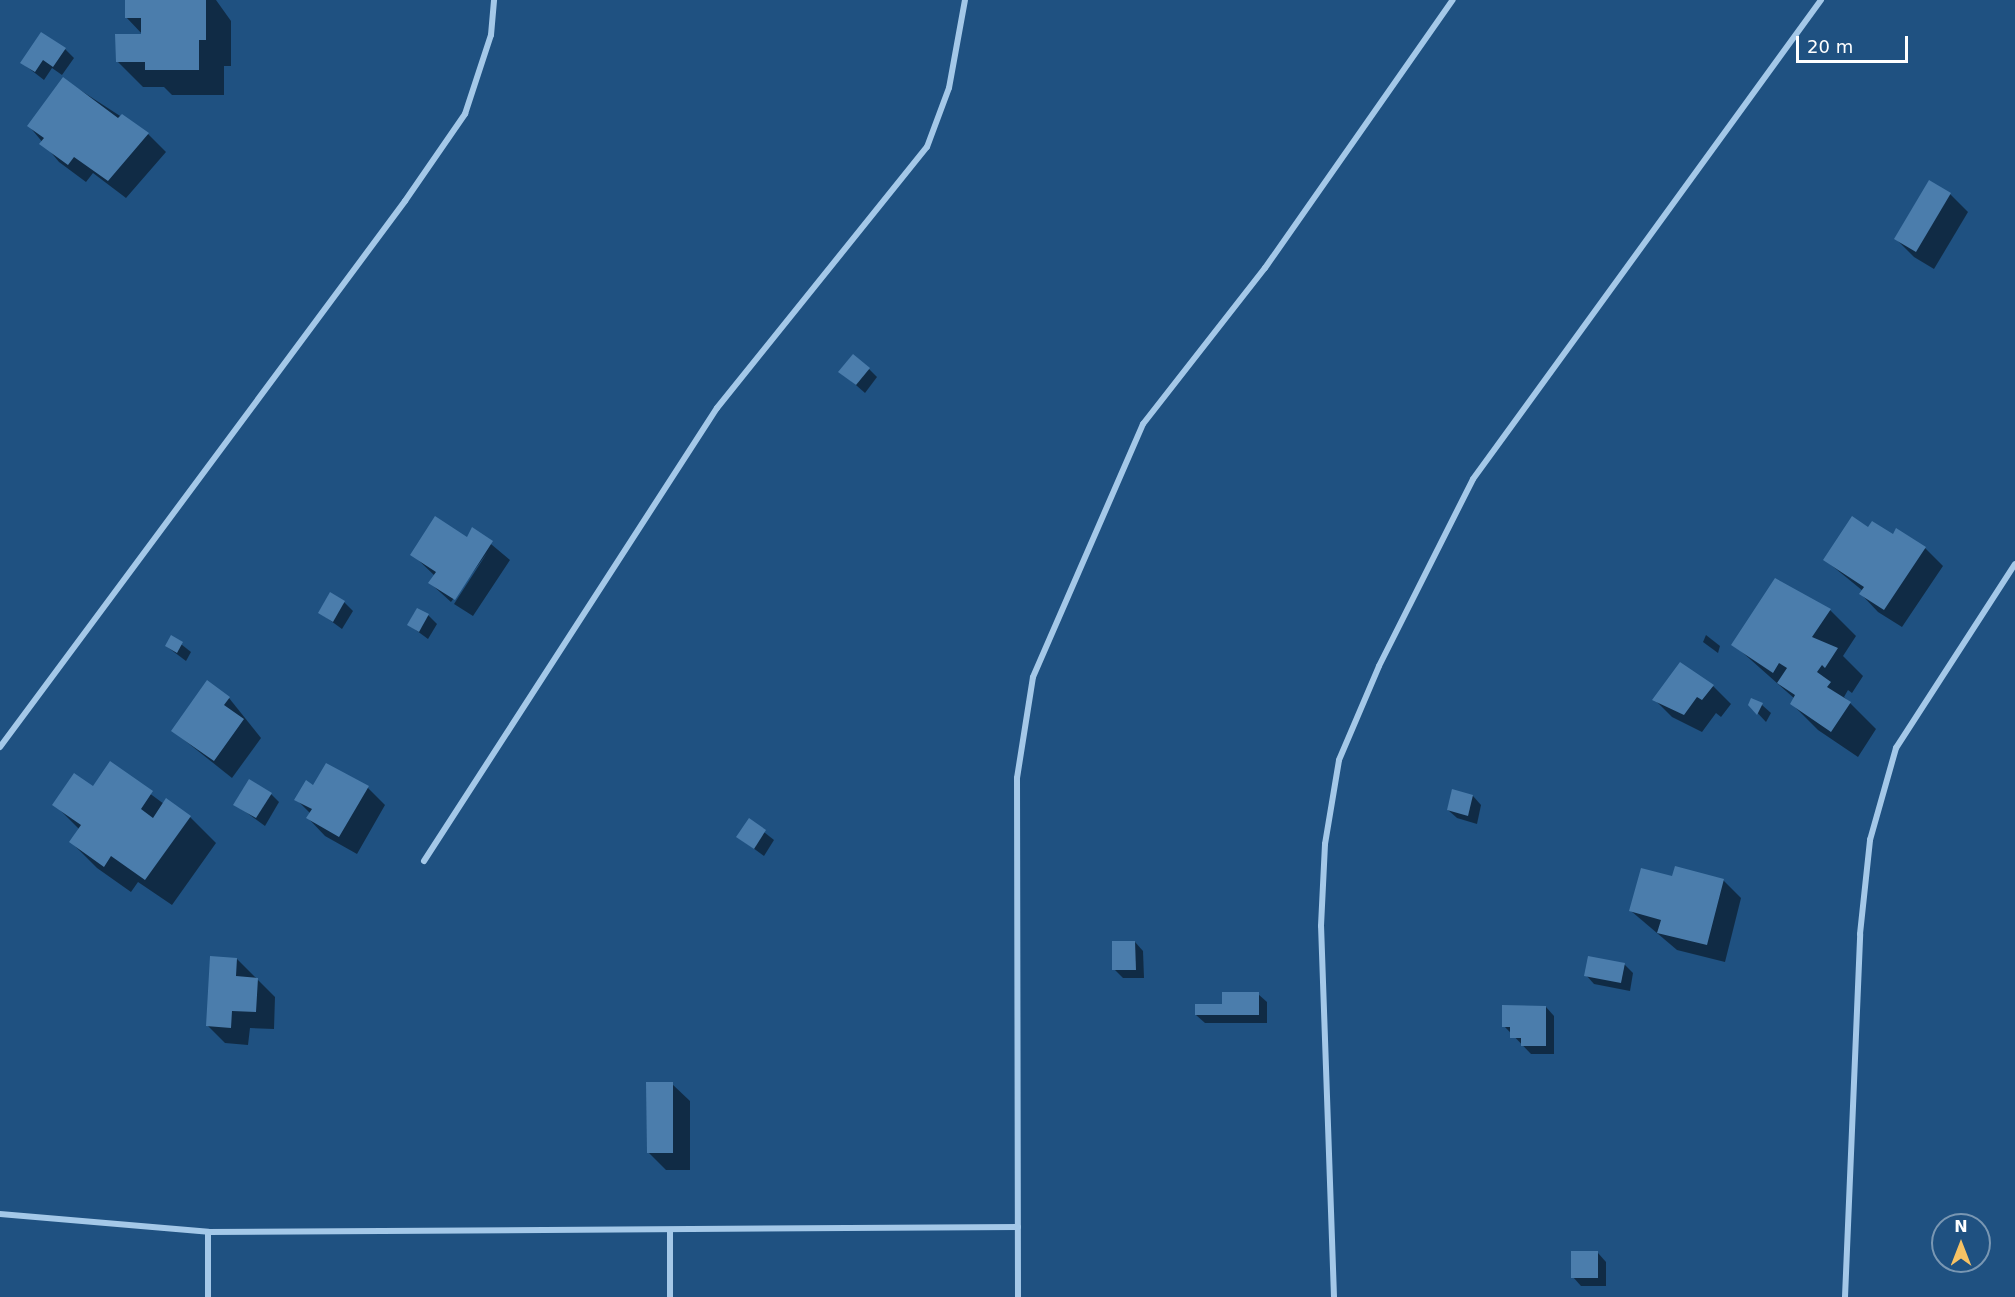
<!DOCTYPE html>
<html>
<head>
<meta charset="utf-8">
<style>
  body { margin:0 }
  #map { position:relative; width:2015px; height:1297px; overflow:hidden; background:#1f5181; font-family:"DejaVu Sans",sans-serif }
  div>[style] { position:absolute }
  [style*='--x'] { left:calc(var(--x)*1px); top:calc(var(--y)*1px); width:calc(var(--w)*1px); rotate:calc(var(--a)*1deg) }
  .shadow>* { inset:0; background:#0007 }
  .building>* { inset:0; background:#4b7dac }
  .street>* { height:6px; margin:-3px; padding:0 3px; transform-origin:3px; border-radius:3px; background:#a4c8e8 }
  span { translate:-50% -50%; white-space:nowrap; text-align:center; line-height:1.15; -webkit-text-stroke:6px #1f5181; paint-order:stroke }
  .north { position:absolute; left:1931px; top:1213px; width:60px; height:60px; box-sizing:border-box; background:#1f5181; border:2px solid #7997b3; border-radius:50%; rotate:0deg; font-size:16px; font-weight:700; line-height:24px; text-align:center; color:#fff }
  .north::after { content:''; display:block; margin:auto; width:21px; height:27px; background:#f7c264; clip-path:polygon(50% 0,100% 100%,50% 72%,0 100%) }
  .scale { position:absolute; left:1796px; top:36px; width:112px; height:27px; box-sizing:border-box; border:3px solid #fff; border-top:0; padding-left:8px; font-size:18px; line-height:21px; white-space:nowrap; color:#fff; -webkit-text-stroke:4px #1f5181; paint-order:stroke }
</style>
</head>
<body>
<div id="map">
  <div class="shadow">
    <div style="clip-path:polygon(126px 0,216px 0,231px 21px,231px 66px,224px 66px,224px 95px,172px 95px,164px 87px,143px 87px,117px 61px,144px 36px,126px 17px)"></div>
    <div style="clip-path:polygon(65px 49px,74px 58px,62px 75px,52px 68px,44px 80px,22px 63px)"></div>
    <div style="clip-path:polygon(63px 79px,148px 134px,166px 152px,126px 198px,93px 173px,86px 182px,59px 162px,29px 126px)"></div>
    <div style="clip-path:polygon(1950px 194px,1968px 212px,1934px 269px,1914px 257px,1896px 239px)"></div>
    <div style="clip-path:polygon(869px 369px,877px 377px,865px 393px,840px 371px)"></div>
    <div style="clip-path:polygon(473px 529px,510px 560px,473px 616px,454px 604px,487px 553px,451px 602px,430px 583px,435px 576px,412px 554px,467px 539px)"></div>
    <div style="clip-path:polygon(1869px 529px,1925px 548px,1943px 566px,1902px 627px,1878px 612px,1861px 594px,1863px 591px,1825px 560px)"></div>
    <div style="clip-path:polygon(344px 602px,353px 611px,342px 629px,320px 613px)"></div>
    <div style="clip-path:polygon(1830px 610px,1856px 636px,1843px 656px,1863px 676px,1852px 693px,1848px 690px,1844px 697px,1876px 729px,1858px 757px,1818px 730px,1792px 704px,1795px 699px,1733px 644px)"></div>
    <div style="clip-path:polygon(428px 615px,437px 624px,428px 639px,409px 625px)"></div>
    <div style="clip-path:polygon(1706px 635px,1720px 646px,1718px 653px,1703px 642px)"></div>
    <div style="clip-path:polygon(172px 637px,191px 652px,186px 661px,166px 646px)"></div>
    <div style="clip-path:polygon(1713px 686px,1731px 704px,1721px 717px,1716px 713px,1702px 732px,1672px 717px,1654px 699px)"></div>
    <div style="clip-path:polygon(229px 698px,261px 738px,232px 778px,173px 731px)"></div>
    <div style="clip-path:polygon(1750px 705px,1762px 705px,1771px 713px,1766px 722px)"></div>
    <div style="clip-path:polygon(110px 764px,164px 804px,190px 817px,216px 843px,172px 905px,138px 882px,131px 892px,97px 868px,71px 842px,80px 830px,54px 804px,93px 788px)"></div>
    <div style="clip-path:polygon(314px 787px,368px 788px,385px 805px,357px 854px,325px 836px,308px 818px,311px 814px,296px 799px)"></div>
    <div style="clip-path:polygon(271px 794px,279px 802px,265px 826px,235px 804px)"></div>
    <div style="clip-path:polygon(1473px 796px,1481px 805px,1477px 824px,1457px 818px,1448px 810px)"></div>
    <div style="clip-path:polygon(749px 820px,774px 840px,764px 856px,738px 837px)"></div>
    <div style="clip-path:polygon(1673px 878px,1723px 880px,1741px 898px,1725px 962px,1677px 950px,1631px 911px)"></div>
    <div style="clip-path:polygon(1135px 942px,1143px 951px,1144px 978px,1123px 978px,1114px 969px)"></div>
    <div style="clip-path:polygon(1589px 958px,1625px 965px,1633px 973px,1630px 991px,1594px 984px,1586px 975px)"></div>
    <div style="clip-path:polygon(237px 959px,275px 997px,274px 1029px,250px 1028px,248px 1045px,225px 1043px,207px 1025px)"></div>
    <div style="clip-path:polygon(1258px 994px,1267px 1002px,1267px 1023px,1205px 1023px,1196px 1015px)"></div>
    <div style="clip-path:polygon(1546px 1007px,1554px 1016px,1554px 1054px,1531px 1054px,1504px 1026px)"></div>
    <div style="clip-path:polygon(672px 1084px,690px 1101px,690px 1170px,666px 1170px,648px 1152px)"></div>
    <div style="clip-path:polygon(1598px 1253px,1606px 1262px,1606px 1286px,1581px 1286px,1573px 1277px)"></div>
  </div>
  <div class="building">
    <div style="clip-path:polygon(125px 0,206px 0,206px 40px,199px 40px,199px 70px,145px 70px,145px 62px,116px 62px,115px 34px,141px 34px,141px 18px,125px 18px)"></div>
    <div style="clip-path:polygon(41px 32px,66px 48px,53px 67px,43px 60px,35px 72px,20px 63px)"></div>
    <div style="clip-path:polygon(63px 77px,118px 118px,122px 114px,149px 133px,108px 181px,74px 157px,68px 165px,39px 144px,44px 138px,27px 126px)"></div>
    <div style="clip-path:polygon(1929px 180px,1951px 193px,1916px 252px,1894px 239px)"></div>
    <div style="clip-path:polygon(853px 354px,870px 368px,856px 385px,838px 372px)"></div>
    <div style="clip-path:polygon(435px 516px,467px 537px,472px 527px,493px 541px,455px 600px,428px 583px,436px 572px,410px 555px)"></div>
    <div style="clip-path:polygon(1852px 516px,1868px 527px,1872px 521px,1893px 534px,1896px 528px,1926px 547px,1884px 610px,1859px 594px,1864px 587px,1823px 560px)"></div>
    <div style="clip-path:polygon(1775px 578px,1831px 609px,1812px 637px,1838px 648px,1825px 668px,1822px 665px,1817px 672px,1831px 682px,1827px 687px,1851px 702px,1831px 732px,1790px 704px,1795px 695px,1777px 683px,1787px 668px,1779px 663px,1773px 673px,1731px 645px)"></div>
    <div style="clip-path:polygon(330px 592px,345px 601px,333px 622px,318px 613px)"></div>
    <div style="clip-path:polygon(417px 608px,429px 614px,419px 632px,407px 625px)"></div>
    <div style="clip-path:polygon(171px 635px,183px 642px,177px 653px,165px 646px)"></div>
    <div style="clip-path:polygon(1680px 662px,1714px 685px,1702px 700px,1697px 697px,1684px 715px,1652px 700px)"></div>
    <div style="clip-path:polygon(207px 680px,230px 697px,224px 705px,244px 719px,214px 761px,171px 731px)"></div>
    <div style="clip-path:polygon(1751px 698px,1763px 703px,1757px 715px,1748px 705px)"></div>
    <div style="clip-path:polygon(110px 761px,153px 791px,141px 809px,153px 818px,166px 798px,191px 816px,145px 880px,111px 856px,104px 867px,69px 842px,81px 825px,52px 805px,74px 773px,93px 786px)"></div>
    <div style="clip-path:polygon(326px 763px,369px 786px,339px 837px,306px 818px,312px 809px,294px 800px,306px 780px,313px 785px)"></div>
    <div style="clip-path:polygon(249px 779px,272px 793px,256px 818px,233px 805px)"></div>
    <div style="clip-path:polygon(1452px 789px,1473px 795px,1468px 816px,1447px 810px)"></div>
    <div style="clip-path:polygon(749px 818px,766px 830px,754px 849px,736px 837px)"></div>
    <div style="clip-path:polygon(1675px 866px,1724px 879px,1707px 945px,1657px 933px,1661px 920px,1629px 911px,1641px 868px,1672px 876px)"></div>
    <div style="clip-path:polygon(1112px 941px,1135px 941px,1136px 970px,1112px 970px)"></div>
    <div style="clip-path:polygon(210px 956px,237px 958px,236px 976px,258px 978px,256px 1012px,232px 1011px,231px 1028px,206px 1026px)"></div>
    <div style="clip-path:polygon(1588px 956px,1625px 963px,1621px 983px,1584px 976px)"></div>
    <div style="clip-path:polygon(1222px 992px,1259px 992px,1259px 1015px,1195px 1015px,1195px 1004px,1222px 1004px)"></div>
    <div style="clip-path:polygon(1502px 1005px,1546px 1006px,1546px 1046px,1521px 1046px,1521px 1038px,1510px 1038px,1510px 1027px,1502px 1027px)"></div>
    <div style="clip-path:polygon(646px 1082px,673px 1082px,673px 1153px,647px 1153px)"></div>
    <div style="clip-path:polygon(1571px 1251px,1598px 1251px,1598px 1278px,1571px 1278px)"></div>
  </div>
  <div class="street">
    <div style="--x:0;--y:747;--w:680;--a:-53.43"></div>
    <div style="--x:405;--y:201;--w:106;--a:-55.4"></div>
    <div style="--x:465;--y:114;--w:83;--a:-71.8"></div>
    <div style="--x:491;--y:35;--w:35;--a:-85"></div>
    <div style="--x:424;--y:861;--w:539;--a:-57.11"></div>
    <div style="--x:717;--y:408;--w:335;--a:-51.2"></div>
    <div style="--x:927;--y:147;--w:63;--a:-69.6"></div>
    <div style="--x:949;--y:88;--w:89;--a:-79.7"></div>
    <div style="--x:0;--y:1214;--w:209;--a:4.9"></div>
    <div style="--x:208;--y:1232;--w:810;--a:-0.35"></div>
    <div style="--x:670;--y:1230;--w:67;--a:90"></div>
    <div style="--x:208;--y:1232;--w:65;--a:90"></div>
    <div style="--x:1018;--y:1297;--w:519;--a:-90.11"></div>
    <div style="--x:1017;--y:778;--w:102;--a:-81"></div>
    <div style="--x:1033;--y:677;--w:276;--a:-66.5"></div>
    <div style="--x:1143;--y:424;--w:198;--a:-52"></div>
    <div style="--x:1265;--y:268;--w:327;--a:-55"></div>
    <div style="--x:1334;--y:1297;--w:371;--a:-92"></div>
    <div style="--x:1321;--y:926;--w:82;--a:-87.2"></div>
    <div style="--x:1325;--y:844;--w:85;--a:-80.5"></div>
    <div style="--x:1339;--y:760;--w:102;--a:-66.9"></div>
    <div style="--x:1379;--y:666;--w:209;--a:-63.3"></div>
    <div style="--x:1473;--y:479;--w:592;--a:-54"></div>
    <div style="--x:1845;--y:1297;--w:363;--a:-87.6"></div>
    <div style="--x:1860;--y:934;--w:95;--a:-83.9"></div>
    <div style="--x:1870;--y:840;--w:96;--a:-74.2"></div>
    <div style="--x:1896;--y:748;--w:219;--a:-57.1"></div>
  </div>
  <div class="north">N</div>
  <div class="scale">20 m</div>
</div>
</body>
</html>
